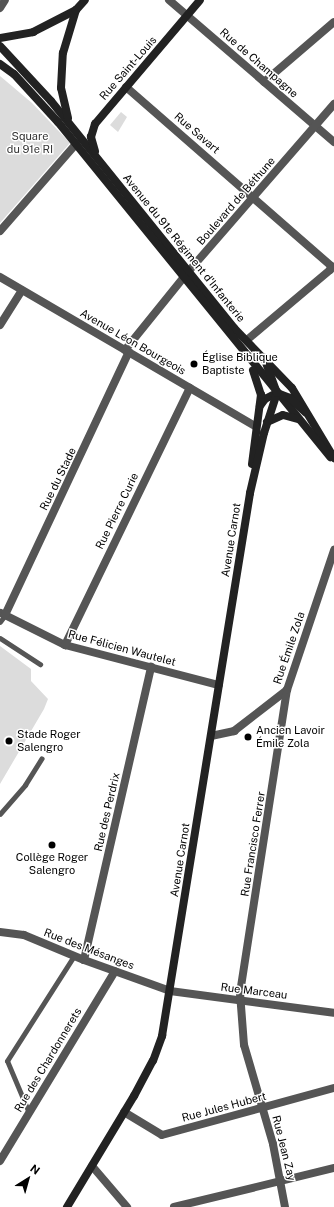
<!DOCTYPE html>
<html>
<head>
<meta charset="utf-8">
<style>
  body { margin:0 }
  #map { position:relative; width:334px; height:1207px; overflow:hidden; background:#fff; font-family:"Public Sans",sans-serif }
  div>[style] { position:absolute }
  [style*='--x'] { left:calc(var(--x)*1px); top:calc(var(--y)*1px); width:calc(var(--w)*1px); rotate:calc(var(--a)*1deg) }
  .green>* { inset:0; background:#dcdcdc }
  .service>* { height:4.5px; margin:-2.25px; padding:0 2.25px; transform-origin:2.25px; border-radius:2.25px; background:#555 }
  .minor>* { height:8px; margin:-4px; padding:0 4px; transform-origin:4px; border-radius:4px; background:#555 }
  .tertiary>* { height:8px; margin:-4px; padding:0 4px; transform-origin:4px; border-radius:4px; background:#555 }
  .secondary>* { height:8px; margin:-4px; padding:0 4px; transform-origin:4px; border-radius:4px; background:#222 }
  .dots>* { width:11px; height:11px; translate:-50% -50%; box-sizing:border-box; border:2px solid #fff; border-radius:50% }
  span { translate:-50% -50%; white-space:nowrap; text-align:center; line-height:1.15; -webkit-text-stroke:3px #fff; paint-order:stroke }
  .street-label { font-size:11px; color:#000 }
  .park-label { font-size:11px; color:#333 }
  .poi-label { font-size:11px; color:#000 }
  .left { translate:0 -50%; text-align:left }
  .north { position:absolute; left:8px; top:1159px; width:40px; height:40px; -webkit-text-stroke:3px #fff; paint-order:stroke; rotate:37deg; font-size:11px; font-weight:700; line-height:16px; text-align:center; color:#000 }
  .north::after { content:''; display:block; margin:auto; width:14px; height:18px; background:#000; clip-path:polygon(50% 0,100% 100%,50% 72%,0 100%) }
</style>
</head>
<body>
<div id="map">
  <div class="green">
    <div style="clip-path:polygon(0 76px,32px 103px,70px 143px,0 223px)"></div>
    <div style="clip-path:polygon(121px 112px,127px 117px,118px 132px,110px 125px)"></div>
    <div style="clip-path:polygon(0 646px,31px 669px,31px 681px,48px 699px,44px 709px,0 784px)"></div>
  </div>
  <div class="service">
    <div style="--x:0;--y:622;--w:9;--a:-54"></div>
    <div style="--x:0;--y:638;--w:48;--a:33"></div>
    <div style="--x:0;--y:814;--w:38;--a:-49"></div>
    <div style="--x:25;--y:785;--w:31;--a:-58"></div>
    <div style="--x:29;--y:1113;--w:56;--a:-112.9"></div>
    <div style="--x:7;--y:1061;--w:125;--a:-57.5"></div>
  </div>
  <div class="minor">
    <div style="--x:169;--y:0;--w:218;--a:40.7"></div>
    <div style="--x:0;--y:8;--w:9;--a:-58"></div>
    <div style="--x:264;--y:82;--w:92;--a:-40.6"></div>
    <div style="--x:126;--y:87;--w:272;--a:41.1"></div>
    <div style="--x:331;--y:266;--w:4;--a:104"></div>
    <div style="--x:330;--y:270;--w:109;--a:139.9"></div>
    <div style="--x:188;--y:272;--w:223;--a:-49"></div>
    <div style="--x:0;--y:325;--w:41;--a:-57.8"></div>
    <div style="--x:125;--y:350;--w:151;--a:30.3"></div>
    <div style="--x:1;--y:613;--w:72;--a:26.6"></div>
    <div style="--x:65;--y:645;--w:159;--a:14.6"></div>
    <div style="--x:5;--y:615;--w:291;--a:-64.8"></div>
    <div style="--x:65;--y:645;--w:286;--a:-64.1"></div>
    <div style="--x:211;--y:736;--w:24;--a:-12"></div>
    <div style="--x:234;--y:731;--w:67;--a:-37.7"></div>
    <div style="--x:0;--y:932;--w:24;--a:7"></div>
    <div style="--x:24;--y:935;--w:65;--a:22.6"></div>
    <div style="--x:84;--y:960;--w:91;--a:19.8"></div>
    <div style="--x:170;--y:991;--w:165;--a:7.6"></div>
    <div style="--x:84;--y:960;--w:301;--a:-77.1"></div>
    <div style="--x:124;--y:1112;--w:44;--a:31.2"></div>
    <div style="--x:162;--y:1135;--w:178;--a:-15.3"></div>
    <div style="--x:0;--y:1161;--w:222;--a:-58.8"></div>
    <div style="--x:92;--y:1166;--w:54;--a:49.5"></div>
    <div style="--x:174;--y:1207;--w:165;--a:-13.7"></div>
    <div style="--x:285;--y:1207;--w:64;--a:-100.8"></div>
    <div style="--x:273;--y:1144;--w:103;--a:-106.3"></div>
    <div style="--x:244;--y:1045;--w:52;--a:-94.4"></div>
    <div style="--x:240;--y:993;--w:307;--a:-81.2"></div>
    <div style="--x:287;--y:690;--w:148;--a:-71.4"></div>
  </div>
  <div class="tertiary">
    <div style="--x:0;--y:231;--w:116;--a:-48.9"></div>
    <div style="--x:0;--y:277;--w:145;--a:30.3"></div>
    <div style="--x:125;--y:350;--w:100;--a:-51.1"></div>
  </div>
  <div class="secondary">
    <div style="--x:0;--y:38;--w:34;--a:-10"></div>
    <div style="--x:33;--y:32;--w:48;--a:-27.1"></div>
    <div style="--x:0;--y:46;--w:75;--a:47.2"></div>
    <div style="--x:51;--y:101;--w:292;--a:51.1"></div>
    <div style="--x:234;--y:328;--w:83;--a:46"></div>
    <div style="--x:292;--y:388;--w:82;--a:59"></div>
    <div style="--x:0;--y:64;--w:17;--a:36"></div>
    <div style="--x:14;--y:74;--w:65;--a:47.5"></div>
    <div style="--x:58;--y:122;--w:432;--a:50.9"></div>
    <div style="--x:68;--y:118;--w:31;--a:-103"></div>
    <div style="--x:61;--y:88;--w:35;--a:-87"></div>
    <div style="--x:63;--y:53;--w:45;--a:-73.2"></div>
    <div style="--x:76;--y:10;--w:13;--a:-48"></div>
    <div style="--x:95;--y:151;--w:15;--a:-106"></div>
    <div style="--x:91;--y:137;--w:14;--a:-73"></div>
    <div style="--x:95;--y:124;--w:162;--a:-49.7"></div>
    <div style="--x:260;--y:406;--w:9;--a:-54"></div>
    <div style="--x:265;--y:399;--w:13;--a:-27"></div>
    <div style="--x:277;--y:393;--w:14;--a:21"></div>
    <div style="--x:290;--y:398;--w:21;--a:43"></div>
    <div style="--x:267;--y:422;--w:17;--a:-24"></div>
    <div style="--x:283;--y:415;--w:16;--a:15"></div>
    <div style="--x:252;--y:464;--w:70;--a:-82.6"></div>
    <div style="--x:261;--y:395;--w:26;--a:-108"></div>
    <div style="--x:67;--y:1207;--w:130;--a:-58.9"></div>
    <div style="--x:134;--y:1096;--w:40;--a:-62"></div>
    <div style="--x:153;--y:1061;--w:27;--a:-70"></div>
    <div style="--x:162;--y:1036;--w:550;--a:-80.79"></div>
    <div style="--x:250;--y:493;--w:62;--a:-76.9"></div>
    <div style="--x:264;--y:433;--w:42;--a:-72"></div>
    <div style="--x:277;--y:393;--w:38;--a:-110"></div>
  </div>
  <div class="dots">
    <div style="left:194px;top:364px;background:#000"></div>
    <div style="left:248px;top:737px;background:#000"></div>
    <div style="left:9px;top:741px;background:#000"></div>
    <div style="left:52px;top:845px;background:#000"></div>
  </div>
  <div class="street-label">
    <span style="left:259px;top:63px;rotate:41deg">Rue de Champagne</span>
    <span style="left:128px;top:68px;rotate:-49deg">Rue Saint-Louis</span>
    <span style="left:197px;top:133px;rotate:41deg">Rue Savart</span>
    <span style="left:236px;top:201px;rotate:-49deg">Boulevard de Béthune</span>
    <span style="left:184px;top:248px;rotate:51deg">Avenue du 91e Régiment d'Infanterie</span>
    <span style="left:133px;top:342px;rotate:30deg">Avenue Léon Bourgeois</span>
    <span style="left:58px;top:479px;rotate:-64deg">Rue du Stade</span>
    <span style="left:117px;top:511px;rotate:-64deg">Rue Pierre Curie</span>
    <span style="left:231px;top:540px;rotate:-81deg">Avenue Carnot</span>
    <span style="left:122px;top:648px;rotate:15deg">Rue Félicien Wautelet</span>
    <span style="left:289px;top:648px;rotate:-71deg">Rue Émile Zola</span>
    <span style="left:107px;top:812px;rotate:-77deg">Rue des Perdrix</span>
    <span style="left:253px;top:844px;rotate:-81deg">Rue Francisco Ferrer</span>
    <span style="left:180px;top:860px;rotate:-81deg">Avenue Carnot</span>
    <span style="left:89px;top:949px;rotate:21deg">Rue des Mésanges</span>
    <span style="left:254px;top:991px;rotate:7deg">Rue Marceau</span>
    <span style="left:48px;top:1060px;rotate:-59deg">Rue des Chardonnerets</span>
    <span style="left:224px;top:1107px;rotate:-15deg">Rue Jules Hubert</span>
    <span style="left:284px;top:1148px;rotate:76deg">Rue Jean Zay</span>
  </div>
  <div class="park-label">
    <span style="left:30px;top:143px">Square<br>du 91e RI</span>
  </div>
  <div class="poi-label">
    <span class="left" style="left:202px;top:364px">Église Biblique<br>Baptiste</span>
    <span class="left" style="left:256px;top:737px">Ancien Lavoir<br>Émile Zola</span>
    <span class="left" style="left:17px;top:741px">Stade Roger<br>Salengro</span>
    <span style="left:52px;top:864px">Collège Roger<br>Salengro</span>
  </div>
  <div class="north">N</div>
</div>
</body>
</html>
